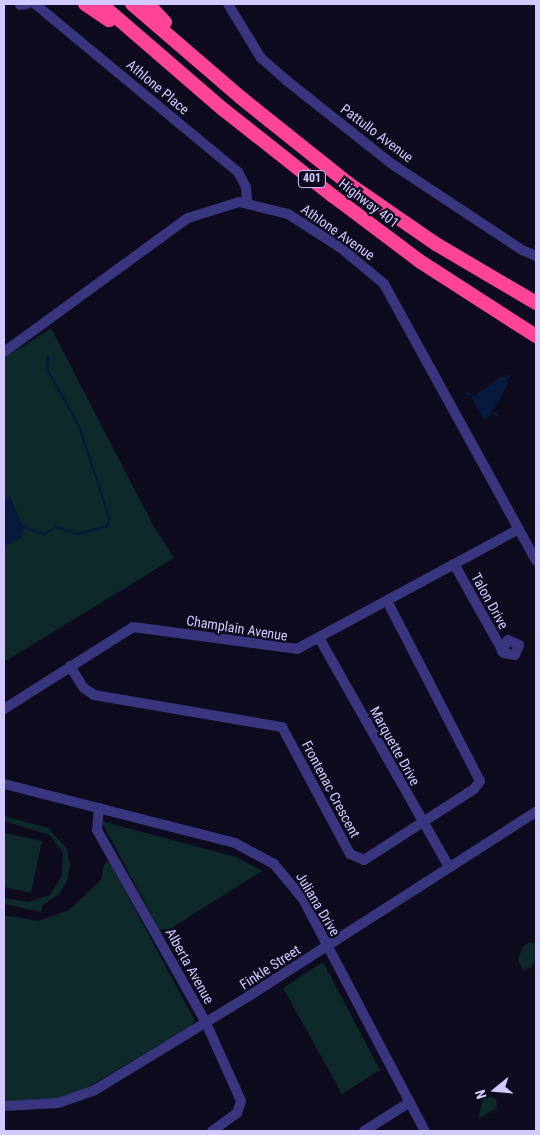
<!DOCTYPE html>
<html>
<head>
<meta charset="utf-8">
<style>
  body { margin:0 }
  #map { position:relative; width:540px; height:1135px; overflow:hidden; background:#0f0b1e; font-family:"Roboto Condensed",sans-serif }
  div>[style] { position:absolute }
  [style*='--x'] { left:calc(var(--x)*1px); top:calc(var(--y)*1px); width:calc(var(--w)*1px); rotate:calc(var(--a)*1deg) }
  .green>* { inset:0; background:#0e2929 }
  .water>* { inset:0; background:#07193c }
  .stream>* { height:2px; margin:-1px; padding:0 1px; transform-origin:1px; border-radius:1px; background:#07193c }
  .minor>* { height:10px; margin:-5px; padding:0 5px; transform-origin:5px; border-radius:5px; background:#3a357f }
  .highway>* { height:14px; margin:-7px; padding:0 7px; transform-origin:7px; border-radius:7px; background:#ff4497 }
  span { translate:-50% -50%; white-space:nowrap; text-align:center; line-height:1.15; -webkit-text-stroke:4.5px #0f0b1e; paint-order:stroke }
  .shield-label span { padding:1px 4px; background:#0f0b1e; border:1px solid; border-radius:4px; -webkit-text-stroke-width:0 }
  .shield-label { font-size:12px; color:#d1c9ff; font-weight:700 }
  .street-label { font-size:14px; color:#d1c9ff }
  .frame { position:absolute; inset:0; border:5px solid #d1c9ff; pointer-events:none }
  .north { position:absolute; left:470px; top:1065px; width:50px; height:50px; -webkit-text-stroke:4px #0f0b1e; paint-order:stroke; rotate:253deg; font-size:14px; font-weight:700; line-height:20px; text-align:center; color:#d1c9ff }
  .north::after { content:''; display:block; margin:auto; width:18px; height:22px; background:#d1c9ff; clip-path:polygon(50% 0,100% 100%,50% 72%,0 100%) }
</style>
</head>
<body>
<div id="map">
  <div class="green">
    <div style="clip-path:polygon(51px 328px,153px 525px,174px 558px,4px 662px,4px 358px)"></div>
    <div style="clip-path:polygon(4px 816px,48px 828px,67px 849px,70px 866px,67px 881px,59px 894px,43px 905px,41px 912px,4px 904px,4px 898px,29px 902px,50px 895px,62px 876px,63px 853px,50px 835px,4px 821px)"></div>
    <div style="clip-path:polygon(101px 821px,236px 857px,262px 871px,168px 930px,159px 929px)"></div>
    <div style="clip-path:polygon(4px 833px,42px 841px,31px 893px,4px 887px)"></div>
    <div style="clip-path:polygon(109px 861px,195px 1021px,190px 1026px,82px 1091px,58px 1098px,4px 1101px,4px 915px,38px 921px,69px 910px,101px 880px,104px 864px)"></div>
    <div style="clip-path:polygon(529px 942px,536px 944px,536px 957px,531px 967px,523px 970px,518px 960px,522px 948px)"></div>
    <div style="clip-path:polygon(323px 962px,380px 1070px,342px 1094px,283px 988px)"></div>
    <div style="clip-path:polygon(488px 1096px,496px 1099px,497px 1108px,478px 1119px,483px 1099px)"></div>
  </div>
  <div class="water">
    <div style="clip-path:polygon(500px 377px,507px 377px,508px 384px,488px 418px,484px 420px,472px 398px)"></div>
    <div style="clip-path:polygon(10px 496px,23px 527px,21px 538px,4px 546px,4px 502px)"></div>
  </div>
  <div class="stream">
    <div style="--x:507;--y:378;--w:5;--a:-37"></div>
    <div style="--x:466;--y:393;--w:8;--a:23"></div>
    <div style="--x:492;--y:412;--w:7;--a:34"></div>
    <div style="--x:23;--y:527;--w:22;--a:18"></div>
    <div style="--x:44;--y:534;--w:14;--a:-30"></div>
    <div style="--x:56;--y:527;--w:23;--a:18"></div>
    <div style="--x:78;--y:534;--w:30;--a:-15"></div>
    <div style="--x:107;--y:526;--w:9;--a:-77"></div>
    <div style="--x:109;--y:517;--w:96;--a:-108.2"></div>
    <div style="--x:79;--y:426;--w:65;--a:-119.3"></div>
    <div style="--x:47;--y:369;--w:13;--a:-86"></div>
  </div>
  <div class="minor">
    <div style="--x:35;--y:4;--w:264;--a:39.6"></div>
    <div style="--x:238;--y:172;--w:17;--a:62"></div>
    <div style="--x:246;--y:187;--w:15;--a:86"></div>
    <div style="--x:228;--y:4;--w:63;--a:58.6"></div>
    <div style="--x:261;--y:58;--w:33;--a:41"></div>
    <div style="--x:286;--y:80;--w:135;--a:38.4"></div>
    <div style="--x:392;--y:164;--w:156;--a:33.5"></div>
    <div style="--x:522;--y:250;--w:15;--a:23"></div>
    <div style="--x:20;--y:5;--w:7;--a:-8"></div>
    <div style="--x:4;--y:352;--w:228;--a:-36.1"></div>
    <div style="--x:188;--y:218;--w:53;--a:-17.4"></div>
    <div style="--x:239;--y:202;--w:50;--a:13.8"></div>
    <div style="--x:288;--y:214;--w:63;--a:32.7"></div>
    <div style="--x:341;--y:248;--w:56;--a:39.9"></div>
    <div style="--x:384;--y:284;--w:316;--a:61.2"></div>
    <div style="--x:454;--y:564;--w:102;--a:60.7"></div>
    <div style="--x:504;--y:653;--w:11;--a:10"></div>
    <div style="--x:515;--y:655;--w:11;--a:-68"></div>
    <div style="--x:519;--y:645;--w:12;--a:-156"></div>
    <div style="--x:508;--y:640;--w:13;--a:119"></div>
    <div style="--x:319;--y:638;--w:263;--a:60.4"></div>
    <div style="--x:70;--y:666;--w:26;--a:58"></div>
    <div style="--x:84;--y:688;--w:12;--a:35"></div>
    <div style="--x:94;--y:695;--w:191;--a:9.7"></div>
    <div style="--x:282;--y:727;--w:144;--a:61.8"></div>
    <div style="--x:350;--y:854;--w:15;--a:23"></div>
    <div style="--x:364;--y:860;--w:131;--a:-32.8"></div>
    <div style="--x:474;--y:789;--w:10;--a:-53"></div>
    <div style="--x:480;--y:781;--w:203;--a:-117.3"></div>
    <div style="--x:4;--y:709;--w:153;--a:-32.4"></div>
    <div style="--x:133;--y:627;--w:165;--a:7.6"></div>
    <div style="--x:297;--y:649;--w:252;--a:-28.4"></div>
    <div style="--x:4;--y:784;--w:238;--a:14.3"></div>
    <div style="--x:235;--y:843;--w:44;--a:28.3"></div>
    <div style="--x:274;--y:864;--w:45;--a:50.4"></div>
    <div style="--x:303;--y:899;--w:262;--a:62.3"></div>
    <div style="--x:99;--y:808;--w:22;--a:95"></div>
    <div style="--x:97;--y:830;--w:222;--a:60.5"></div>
    <div style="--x:206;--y:1023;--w:85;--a:65.8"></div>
    <div style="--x:241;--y:1101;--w:13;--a:108"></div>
    <div style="--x:237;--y:1113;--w:31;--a:144"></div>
    <div style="--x:4;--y:1106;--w:54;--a:-3.2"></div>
    <div style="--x:58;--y:1103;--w:39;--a:-19"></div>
    <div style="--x:95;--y:1090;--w:180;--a:-31.4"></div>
    <div style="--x:249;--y:996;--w:341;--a:-32.7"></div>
    <div style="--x:364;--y:1131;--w:54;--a:-32.2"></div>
  </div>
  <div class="highway">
    <div style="--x:85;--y:4;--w:29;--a:34"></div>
    <div style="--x:101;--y:4;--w:162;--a:40.8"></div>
    <div style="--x:224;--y:110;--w:139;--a:38.3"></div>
    <div style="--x:333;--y:196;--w:110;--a:36.9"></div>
    <div style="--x:421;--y:262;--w:137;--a:32.8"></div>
    <div style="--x:132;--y:4;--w:143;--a:40.7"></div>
    <div style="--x:240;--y:97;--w:139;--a:38.6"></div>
    <div style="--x:349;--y:184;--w:106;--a:34.6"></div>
    <div style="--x:436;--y:244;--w:116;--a:30.5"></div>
    <div style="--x:148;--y:4;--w:25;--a:47"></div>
  </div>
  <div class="shield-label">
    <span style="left:312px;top:179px">401</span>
  </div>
  <div class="street-label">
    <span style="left:158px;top:87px;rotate:40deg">Athlone Place</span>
    <span style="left:377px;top:133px;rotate:37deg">Pattullo Avenue</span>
    <span style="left:369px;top:203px;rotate:37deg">Highway 401</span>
    <span style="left:338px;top:232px;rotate:35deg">Athlone Avenue</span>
    <span style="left:490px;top:601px;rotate:61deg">Talon Drive</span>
    <span style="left:237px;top:628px;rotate:9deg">Champlain Avenue</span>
    <span style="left:395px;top:746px;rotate:61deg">Marquette Drive</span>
    <span style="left:331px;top:789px;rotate:62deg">Frontenac Crescent</span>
    <span style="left:318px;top:904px;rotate:59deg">Juliana Drive</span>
    <span style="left:190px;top:966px;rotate:61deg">Alberta Avenue</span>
    <span style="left:270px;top:967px;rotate:-33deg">Finkle Street</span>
  </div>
  <div class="frame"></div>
  <div class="north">N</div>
</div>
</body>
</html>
